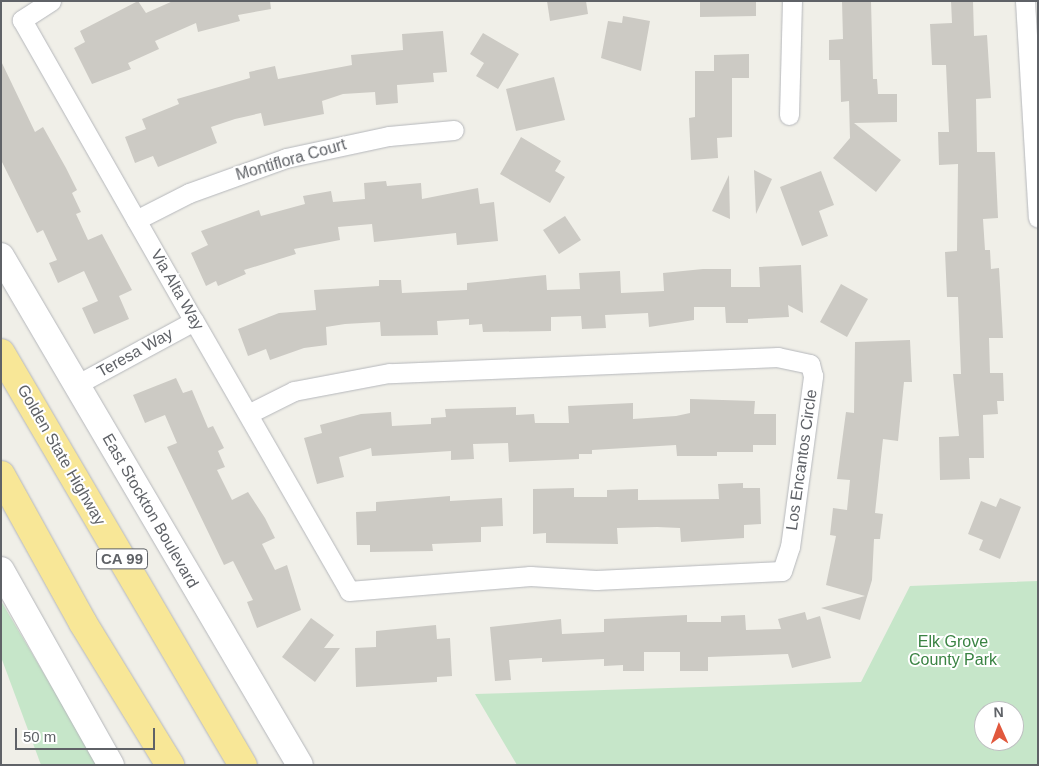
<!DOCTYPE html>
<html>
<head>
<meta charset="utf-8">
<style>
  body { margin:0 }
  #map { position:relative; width:1039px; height:766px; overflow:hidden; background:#f0efe8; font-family:Arial,sans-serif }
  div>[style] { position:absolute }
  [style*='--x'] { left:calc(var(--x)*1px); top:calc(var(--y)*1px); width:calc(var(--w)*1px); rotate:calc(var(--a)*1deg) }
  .green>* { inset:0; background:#c6e6c9 }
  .building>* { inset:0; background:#cccac4 }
  .roads { filter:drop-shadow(0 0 1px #b5b7bb) drop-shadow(0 0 1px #b5b7bb) }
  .street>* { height:19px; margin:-9.5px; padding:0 9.5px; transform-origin:9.5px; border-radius:9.5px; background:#fff }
  .secondary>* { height:26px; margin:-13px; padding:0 13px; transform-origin:13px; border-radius:13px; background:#fff }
  .highway>* { height:28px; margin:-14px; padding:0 14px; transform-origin:14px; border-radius:14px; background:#f8e797 }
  span { translate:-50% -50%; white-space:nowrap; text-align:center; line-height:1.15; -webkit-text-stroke:4px #fff; paint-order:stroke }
  .shield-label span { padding:1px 4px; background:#fff; border:1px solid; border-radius:4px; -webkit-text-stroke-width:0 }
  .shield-label { font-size:15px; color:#5f6267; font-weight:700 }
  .street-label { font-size:16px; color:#5f6267 }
  .park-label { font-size:16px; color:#3a8343 }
  .frame { position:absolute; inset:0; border:2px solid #5f6267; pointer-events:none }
  .north { position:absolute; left:974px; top:701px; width:50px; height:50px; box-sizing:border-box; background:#fff; border:1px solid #bfc0c2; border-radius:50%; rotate:358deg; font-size:14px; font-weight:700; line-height:20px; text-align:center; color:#5f6267 }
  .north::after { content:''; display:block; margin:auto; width:18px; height:22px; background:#e1583d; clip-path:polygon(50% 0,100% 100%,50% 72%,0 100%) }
  .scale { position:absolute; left:15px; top:728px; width:140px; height:22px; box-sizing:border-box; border:2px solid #5f6267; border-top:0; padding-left:6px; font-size:15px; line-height:18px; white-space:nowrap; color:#5f6267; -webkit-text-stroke:4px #fff; paint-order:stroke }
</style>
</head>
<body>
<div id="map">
  <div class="green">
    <div style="clip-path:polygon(evenodd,1038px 581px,1038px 765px,517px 765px,475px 694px,861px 682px,910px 586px,1038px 581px,984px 711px,1014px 711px,1014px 741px,984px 741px,984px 711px)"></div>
    <div style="clip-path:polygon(1px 601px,98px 765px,41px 765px,1px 657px)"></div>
  </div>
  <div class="building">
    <div style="clip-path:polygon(138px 1px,146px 13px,173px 1px,270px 1px,271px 9px,238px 15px,240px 21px,198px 32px,196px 23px,155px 41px,159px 49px,128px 63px,131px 69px,92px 84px,74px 48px,85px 42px,80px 31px)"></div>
    <div style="clip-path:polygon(547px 1px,586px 1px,588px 14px,550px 21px)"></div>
    <div style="clip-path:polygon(700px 1px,756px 1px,756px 16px,700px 17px)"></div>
    <div style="clip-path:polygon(842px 1px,871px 1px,873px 79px,877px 79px,878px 94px,897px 94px,897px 122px,854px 123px,901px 160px,876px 192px,833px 158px,850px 138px,849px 101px,841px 102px,840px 60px,829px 60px,829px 40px,843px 39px)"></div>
    <div style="clip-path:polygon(951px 1px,973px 1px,974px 36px,987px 35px,991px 98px,976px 99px,977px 152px,995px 152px,998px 218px,983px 219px,985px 250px,990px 250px,991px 269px,999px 268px,1002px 319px,1003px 338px,989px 338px,990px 373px,1003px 373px,1004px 401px,997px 401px,998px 414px,983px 415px,984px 458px,969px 458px,970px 479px,940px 480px,939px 437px,959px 436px,953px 374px,961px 374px,958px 297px,947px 297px,945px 252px,957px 251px,958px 164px,939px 165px,938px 132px,949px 132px,946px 65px,932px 65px,930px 24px,952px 23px)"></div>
    <div style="clip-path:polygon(623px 16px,650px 21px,641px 71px,601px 58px,608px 21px,622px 23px)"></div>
    <div style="clip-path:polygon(443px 31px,447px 72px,433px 73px,434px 82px,397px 85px,398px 103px,376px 105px,375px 92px,343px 94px,322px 101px,324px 114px,264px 126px,261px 113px,235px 119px,211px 127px,217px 143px,158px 167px,153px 156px,135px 163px,125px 137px,146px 129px,142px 119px,179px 104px,177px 99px,250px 78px,249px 72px,275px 66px,278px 79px,352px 65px,351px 55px,403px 50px,402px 34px)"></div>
    <div style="clip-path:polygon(483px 33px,519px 54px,498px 89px,476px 76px,484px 63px,470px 54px)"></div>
    <div style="clip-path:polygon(749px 54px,749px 78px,732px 78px,732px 137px,717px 138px,718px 158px,691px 160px,689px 118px,695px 117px,695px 71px,714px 71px,714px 55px)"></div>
    <div style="clip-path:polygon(1px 61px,35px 132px,43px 127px,66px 168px,77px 190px,72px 193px,81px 212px,76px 214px,88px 240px,102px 234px,132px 290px,119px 296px,129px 319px,94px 334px,82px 308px,98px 301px,84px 271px,58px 283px,49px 263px,57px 260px,43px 230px,37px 233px,1px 160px)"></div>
    <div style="clip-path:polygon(554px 77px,565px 120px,516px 131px,506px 89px)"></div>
    <div style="clip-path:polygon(521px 137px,561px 161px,555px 171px,565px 177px,550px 203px,500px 174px)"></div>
    <div style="clip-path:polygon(754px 170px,772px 179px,756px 214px)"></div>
    <div style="clip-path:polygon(821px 171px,834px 205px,819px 211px,828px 236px,802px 246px,780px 187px)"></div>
    <div style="clip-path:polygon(729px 175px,730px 219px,712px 211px)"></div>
    <div style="clip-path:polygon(386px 181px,387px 186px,421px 183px,422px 199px,478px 188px,480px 204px,494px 202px,498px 241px,457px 245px,456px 233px,374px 242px,372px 224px,338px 227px,340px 240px,294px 249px,296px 254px,244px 270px,246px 274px,218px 286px,216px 281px,206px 286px,191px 253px,208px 245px,201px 231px,259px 210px,261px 216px,305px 204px,303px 196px,331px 191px,333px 202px,365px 199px,364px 183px)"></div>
    <div style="clip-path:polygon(565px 216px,581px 240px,559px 254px,543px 230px)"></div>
    <div style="clip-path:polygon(801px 265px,803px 313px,788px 305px,789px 317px,748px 319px,748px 323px,726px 323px,725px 307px,694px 307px,694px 320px,649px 327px,648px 313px,605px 315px,606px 328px,582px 329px,581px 316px,551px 317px,551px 331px,483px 332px,482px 324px,469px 325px,469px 319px,437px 321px,438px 335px,381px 336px,380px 322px,345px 324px,326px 327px,327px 345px,304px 348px,270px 360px,266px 349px,248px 356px,238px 329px,279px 313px,316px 310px,314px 290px,379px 286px,379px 280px,401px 280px,402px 293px,467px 290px,467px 283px,546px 275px,547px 290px,580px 289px,579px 273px,620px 271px,621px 293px,664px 291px,663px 273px,703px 269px,731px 269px,731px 287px,760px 287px,759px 267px)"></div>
    <div style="clip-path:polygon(841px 284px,868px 299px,847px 337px,820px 322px)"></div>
    <div style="clip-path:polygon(910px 340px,912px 382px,904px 382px,898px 441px,883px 439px,875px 513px,883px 514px,880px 539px,874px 539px,872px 580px,860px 620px,821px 608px,865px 596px,826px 585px,836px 536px,830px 535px,833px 508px,847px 510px,850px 480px,837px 479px,846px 412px,854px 413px,855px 342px)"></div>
    <div style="clip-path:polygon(176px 378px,183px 393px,192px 390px,208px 428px,213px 426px,224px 448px,218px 451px,225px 467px,217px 470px,232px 500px,248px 492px,265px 518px,275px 538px,262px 544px,275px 570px,287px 565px,301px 610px,257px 628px,247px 602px,253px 600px,233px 561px,224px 565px,167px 447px,177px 443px,165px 415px,145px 423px,133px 395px)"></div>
    <div style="clip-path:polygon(690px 399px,755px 401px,754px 414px,776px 414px,776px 445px,753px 445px,753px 452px,717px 452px,717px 456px,677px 456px,676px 445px,592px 450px,592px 454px,579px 454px,579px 459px,509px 462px,508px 443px,473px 444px,474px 459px,451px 460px,451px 451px,372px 456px,371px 448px,339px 457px,344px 477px,317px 484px,304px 438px,322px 433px,320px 425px,361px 414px,391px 412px,392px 426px,431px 424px,431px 418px,446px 417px,445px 409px,516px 407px,516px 415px,534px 414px,535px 423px,569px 423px,568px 406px,633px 403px,633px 419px,676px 416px,690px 413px)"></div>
    <div style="clip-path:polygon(743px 483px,743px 488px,760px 488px,761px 524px,744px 525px,744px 538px,681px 542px,680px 528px,657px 527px,617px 528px,618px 544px,546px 543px,546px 533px,533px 534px,533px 489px,574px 488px,574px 497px,607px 497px,607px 490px,638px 489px,638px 500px,719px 499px,718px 484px)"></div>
    <div style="clip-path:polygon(450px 496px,450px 501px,502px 498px,503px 526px,481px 527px,481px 542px,432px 544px,433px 551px,370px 552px,370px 545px,357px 545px,356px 512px,376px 511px,376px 502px)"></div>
    <div style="clip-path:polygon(1000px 498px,1021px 507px,1000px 559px,979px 550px,983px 540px,968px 534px,981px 501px,996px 507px)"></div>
    <div style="clip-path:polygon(805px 612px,807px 620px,820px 616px,831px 658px,792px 668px,788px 654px,708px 657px,708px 671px,680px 671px,680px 652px,644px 652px,644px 671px,623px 671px,623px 665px,604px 666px,604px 659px,542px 662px,542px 658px,509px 660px,511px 680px,495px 681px,490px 627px,561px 619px,562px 634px,604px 632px,604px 619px,687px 615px,687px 622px,721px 622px,721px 616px,745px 615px,746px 630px,781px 629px,778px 619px)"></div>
    <div style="clip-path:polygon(311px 618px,334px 635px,324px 648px,340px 648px,315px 682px,282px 657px)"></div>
    <div style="clip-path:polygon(436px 625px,437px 639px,450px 638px,452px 676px,437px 677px,437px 682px,356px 687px,355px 648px,376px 647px,376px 631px)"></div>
  </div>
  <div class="roads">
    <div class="street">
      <div style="--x:51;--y:1;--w:35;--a:147"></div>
      <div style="--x:22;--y:20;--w:347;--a:60.3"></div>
      <div style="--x:194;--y:321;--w:311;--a:60.1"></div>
      <div style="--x:349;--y:591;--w:182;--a:-4.7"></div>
      <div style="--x:530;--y:576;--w:66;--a:3.5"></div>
      <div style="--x:596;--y:580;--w:186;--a:-2.8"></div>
      <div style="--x:782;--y:571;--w:25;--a:-72"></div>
      <div style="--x:790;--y:547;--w:173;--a:-82.3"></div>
      <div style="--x:813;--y:376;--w:12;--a:-104"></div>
      <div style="--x:810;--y:364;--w:33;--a:-168"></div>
      <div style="--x:778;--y:357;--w:389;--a:177.6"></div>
      <div style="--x:389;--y:373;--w:97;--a:169.3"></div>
      <div style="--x:294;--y:391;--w:51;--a:153.4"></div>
      <div style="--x:1025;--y:1;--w:217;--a:86.6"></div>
      <div style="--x:789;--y:115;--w:114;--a:-88.5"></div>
      <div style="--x:136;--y:220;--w:59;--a:-27"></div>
      <div style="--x:189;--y:193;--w:103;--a:-19.8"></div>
      <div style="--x:286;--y:158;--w:105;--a:-12.1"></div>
      <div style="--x:389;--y:136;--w:65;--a:-5.3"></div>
      <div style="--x:76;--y:385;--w:134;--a:-28.5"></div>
    </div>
    <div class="secondary">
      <div style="--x:1;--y:256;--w:590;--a:59.57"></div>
      <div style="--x:1;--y:570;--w:224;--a:60.6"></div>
    </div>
    <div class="highway">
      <div style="--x:1;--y:353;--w:478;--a:59.6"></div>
      <div style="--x:1;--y:475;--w:169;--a:61"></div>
      <div style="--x:83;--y:623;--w:167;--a:58.5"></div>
    </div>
  </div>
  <div class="shield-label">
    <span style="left:122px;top:559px">CA 99</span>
  </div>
  <div class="street-label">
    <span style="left:291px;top:160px;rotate:-16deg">Montiflora Court</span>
    <span style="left:177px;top:290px;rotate:60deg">Via Alta Way</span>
    <span style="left:135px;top:353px;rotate:-29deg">Teresa Way</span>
    <span style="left:61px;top:455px;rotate:60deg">Golden State Highway</span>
    <span style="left:802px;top:460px;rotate:-82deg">Los Encantos Circle</span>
    <span style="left:150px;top:511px;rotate:60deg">East Stockton Boulevard</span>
  </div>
  <div class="park-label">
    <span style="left:953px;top:651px">Elk Grove<br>County Park</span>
  </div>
  <div class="frame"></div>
  <div class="north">N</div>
  <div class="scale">50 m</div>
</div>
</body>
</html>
